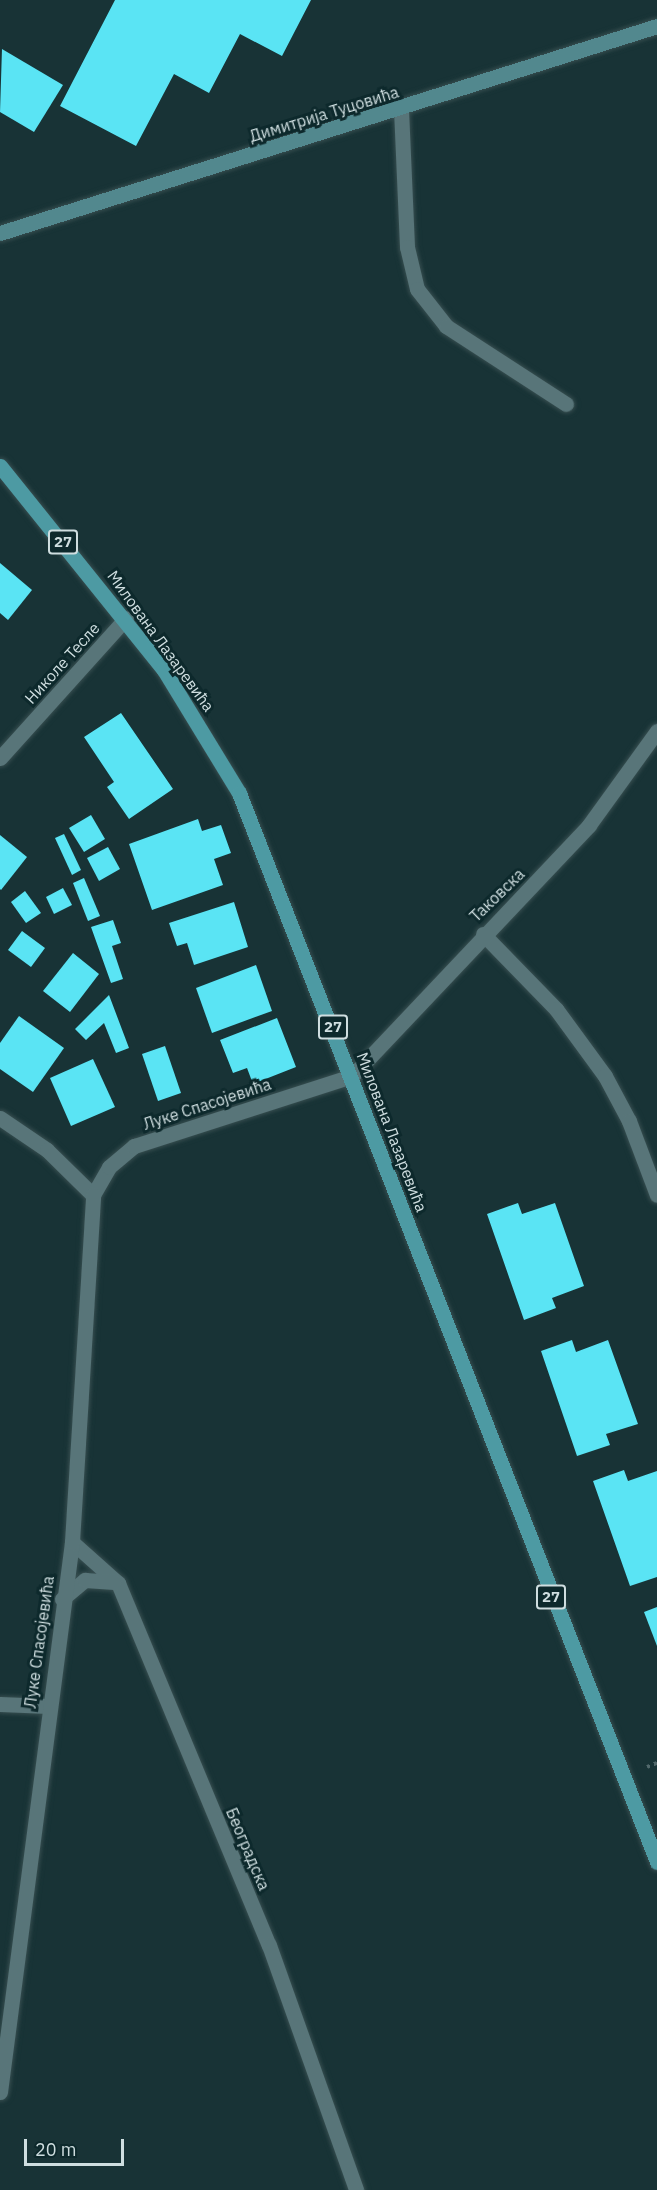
<!DOCTYPE html>
<html>
<head>
<meta charset="utf-8">
<style>
  body { margin:0 }
  #map { position:relative; width:657px; height:2190px; overflow:hidden; background:#183336; font-family:"IBM Plex Sans",sans-serif }
  div>[style] { position:absolute }
  [style*='--x'] { left:calc(var(--x)*1px); top:calc(var(--y)*1px); width:calc(var(--w)*1px); rotate:calc(var(--a)*1deg) }
  .building>* { inset:0; background:#5ae4f4 }
  .path>* { height:4px; margin-top:-2px; transform-origin:0; background:repeating-linear-gradient(90deg,#52696c 0 3px,transparent 0 7.5px) }
  .roads { filter:drop-shadow(0 0 2px #374e50) drop-shadow(0 0 2px #374e50) }
  .lane>* { height:15px; margin:-7.5px; padding:0 7.5px; transform-origin:7.5px; border-radius:7.5px; background:#587579 }
  .street>* { height:15px; margin:-7.5px; padding:0 7.5px; transform-origin:7.5px; border-radius:7.5px; background:#587579 }
  .secondary>* { height:15px; margin:-7.5px; padding:0 7.5px; transform-origin:7.5px; border-radius:7.5px; background:#52888e }
  .primary>* { height:15px; margin:-7.5px; padding:0 7.5px; transform-origin:7.5px; border-radius:7.5px; background:#4d9aa3 }
  span { translate:-50% -50%; white-space:nowrap; text-align:center; line-height:1.15; -webkit-text-stroke:6px #0d292c; paint-order:stroke }
  .shield-label span { padding:2px 4px; background:#0d292c; border:2px solid; border-radius:4px; -webkit-text-stroke-width:0 }
  .shield-label { font-size:15px; color:#cfdee0; font-weight:700 }
  .street-label { font-size:16px; color:#cfdee0 }
  .scale { position:absolute; left:24px; top:2139px; width:100px; height:27px; box-sizing:border-box; border:3px solid #cfdee0; border-top:0; padding-left:8px; font-size:18px; line-height:21px; white-space:nowrap; color:#cfdee0; -webkit-text-stroke:4px #0d292c; paint-order:stroke }
</style>
</head>
<body>
<div id="map">
  <div class="building">
    <div style="clip-path:polygon(115px 0,311px 0,282px 56px,240px 34px,209px 93px,174px 74px,136px 146px,60px 106px)"></div>
    <div style="clip-path:polygon(2px 49px,63px 85px,34px 132px,0 112px)"></div>
    <div style="clip-path:polygon(0 563px,32px 590px,8px 620px,0 613px)"></div>
    <div style="clip-path:polygon(121px 713px,173px 789px,129px 819px,107px 787px,114px 782px,84px 737px)"></div>
    <div style="clip-path:polygon(91px 815px,105px 839px,84px 852px,69px 828px)"></div>
    <div style="clip-path:polygon(198px 819px,202px 831px,221px 825px,231px 853px,214px 859px,223px 885px,152px 910px,129px 844px)"></div>
    <div style="clip-path:polygon(64px 834px,81px 870px,72px 875px,55px 838px)"></div>
    <div style="clip-path:polygon(0 835px,27px 857px,1px 890px,0 889px)"></div>
    <div style="clip-path:polygon(108px 847px,120px 869px,99px 881px,87px 858px)"></div>
    <div style="clip-path:polygon(84px 878px,100px 916px,88px 921px,73px 883px)"></div>
    <div style="clip-path:polygon(63px 888px,72px 905px,54px 914px,46px 897px)"></div>
    <div style="clip-path:polygon(25px 891px,41px 913px,26px 923px,11px 902px)"></div>
    <div style="clip-path:polygon(234px 902px,248px 947px,194px 965px,187px 943px,177px 946px,169px 923px)"></div>
    <div style="clip-path:polygon(113px 920px,121px 943px,112px 946px,123px 979px,111px 983px,91px 927px)"></div>
    <div style="clip-path:polygon(22px 931px,45px 948px,31px 967px,8px 950px)"></div>
    <div style="clip-path:polygon(73px 953px,99px 974px,70px 1012px,43px 991px)"></div>
    <div style="clip-path:polygon(256px 965px,272px 1011px,212px 1033px,196px 988px)"></div>
    <div style="clip-path:polygon(109px 995px,129px 1048px,116px 1053px,104px 1023px,86px 1040px,75px 1029px)"></div>
    <div style="clip-path:polygon(19px 1016px,64px 1048px,33px 1092px,0 1069px,0 1043px)"></div>
    <div style="clip-path:polygon(277px 1018px,296px 1067px,253px 1084px,247px 1068px,233px 1073px,220px 1040px)"></div>
    <div style="clip-path:polygon(165px 1046px,181px 1093px,158px 1101px,142px 1054px)"></div>
    <div style="clip-path:polygon(93px 1059px,115px 1107px,71px 1126px,50px 1078px)"></div>
    <div style="clip-path:polygon(518px 1203px,522px 1214px,555px 1203px,584px 1286px,552px 1298px,556px 1308px,524px 1320px,487px 1214px)"></div>
    <div style="clip-path:polygon(572px 1340px,576px 1352px,608px 1340px,638px 1424px,606px 1434px,610px 1445px,577px 1456px,541px 1351px)"></div>
    <div style="clip-path:polygon(624px 1470px,628px 1481px,657px 1471px,657px 1577px,630px 1586px,593px 1481px)"></div>
    <div style="clip-path:polygon(657px 1607px,657px 1646px,644px 1612px)"></div>
  </div>
  <div class="path">
    <div style="--x:647;--y:1767;--w:11;--a:-22"></div>
  </div>
  <div class="roads">
    <div class="lane">
      <div style="--x:401;--y:109;--w:138;--a:87.5"></div>
      <div style="--x:407;--y:247;--w:43;--a:76.6"></div>
      <div style="--x:417;--y:289;--w:47;--a:51.9"></div>
      <div style="--x:446;--y:326;--w:143;--a:33"></div>
    </div>
    <div class="street">
      <div style="--x:0;--y:758;--w:188;--a:-48"></div>
      <div style="--x:483;--y:934;--w:105;--a:45.8"></div>
      <div style="--x:556;--y:1009;--w:83;--a:53.8"></div>
      <div style="--x:605;--y:1076;--w:51;--a:61.9"></div>
      <div style="--x:629;--y:1121;--w:79;--a:69.3"></div>
      <div style="--x:0;--y:1118;--w:57;--a:34.2"></div>
      <div style="--x:47;--y:1150;--w:64;--a:44.4"></div>
      <div style="--x:93;--y:1195;--w:32;--a:-60"></div>
      <div style="--x:109;--y:1167;--w:33;--a:-40"></div>
      <div style="--x:134;--y:1146;--w:229;--a:-17.8"></div>
      <div style="--x:352;--y:1076;--w:345;--a:-46.6"></div>
      <div style="--x:589;--y:825;--w:116;--a:-54.1"></div>
      <div style="--x:72;--y:1542;--w:62;--a:41.7"></div>
      <div style="--x:118;--y:1583;--w:392;--a:67.4"></div>
      <div style="--x:269;--y:1945;--w:260;--a:70.4"></div>
      <div style="--x:62;--y:1599;--w:30;--a:-40"></div>
      <div style="--x:85;--y:1580;--w:29;--a:4"></div>
      <div style="--x:0;--y:1704;--w:48;--a:2.4"></div>
      <div style="--x:0;--y:2092;--w:555;--a:-82.54"></div>
      <div style="--x:72;--y:1542;--w:348;--a:-86.5"></div>
    </div>
    <div class="secondary">
      <div style="--x:0;--y:233;--w:689;--a:-17.49"></div>
    </div>
    <div class="primary">
      <div style="--x:0;--y:466;--w:262;--a:51.2"></div>
      <div style="--x:164;--y:670;--w:144;--a:58.6"></div>
      <div style="--x:239;--y:793;--w:1148;--a:68.64"></div>
    </div>
  </div>
  <div class="shield-label">
    <span style="left:63px;top:542px">27</span>
    <span style="left:333px;top:1027px">27</span>
    <span style="left:551px;top:1597px">27</span>
  </div>
  <div class="street-label">
    <span style="left:324px;top:114px;rotate:-17deg">Димитрија Туцовића</span>
    <span style="left:161px;top:641px;rotate:54deg">Милована Лазаревића</span>
    <span style="left:62px;top:663px;rotate:-48deg">Николе Тесле</span>
    <span style="left:497px;top:895px;rotate:-44deg">Таковска</span>
    <span style="left:207px;top:1104px;rotate:-18deg">Луке Спасојевића</span>
    <span style="left:392px;top:1132px;rotate:69deg">Милована Лазаревића</span>
    <span style="left:39px;top:1642px;rotate:-82deg">Луке Спасојевића</span>
    <span style="left:248px;top:1849px;rotate:67deg">Београдска</span>
  </div>
  <div class="scale">20 m</div>
</div>
</body>
</html>
